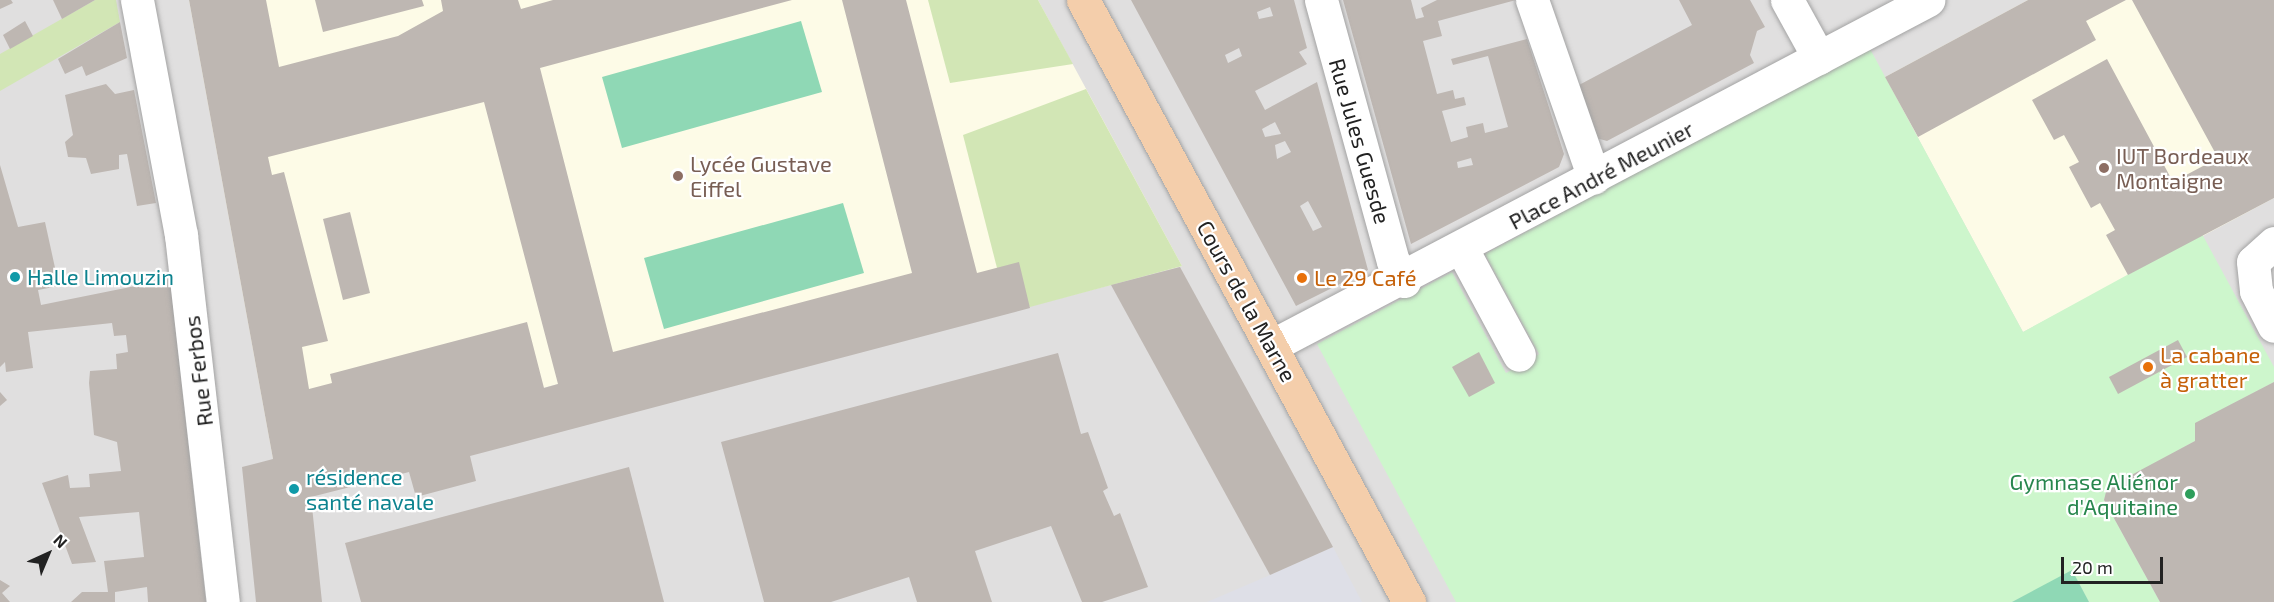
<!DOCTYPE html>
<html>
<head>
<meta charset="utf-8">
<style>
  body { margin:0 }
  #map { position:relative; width:2274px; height:602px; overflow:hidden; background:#f1eee9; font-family:"Exo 2",sans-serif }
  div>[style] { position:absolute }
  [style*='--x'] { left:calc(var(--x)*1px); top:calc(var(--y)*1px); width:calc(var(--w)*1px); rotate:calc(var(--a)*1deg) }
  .residential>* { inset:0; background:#e0dfdf }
  .education>* { inset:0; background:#fdfbe7 }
  .grass>* { inset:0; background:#d2e6b5 }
  .park>* { inset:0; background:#cdf6cc }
  .pitch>* { inset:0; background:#8fd8b5 }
  .plaza>* { inset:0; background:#dedfe7 }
  .building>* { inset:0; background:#beb7b2 }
  .roads { filter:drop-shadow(0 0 2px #a3a3a3) drop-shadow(0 0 2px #a3a3a3) }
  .minor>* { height:33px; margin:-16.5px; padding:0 16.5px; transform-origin:16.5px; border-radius:16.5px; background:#fff }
  .major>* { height:33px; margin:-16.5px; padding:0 16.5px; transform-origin:16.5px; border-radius:16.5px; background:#f4ceab }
  .dots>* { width:16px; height:16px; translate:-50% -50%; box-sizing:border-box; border:3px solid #fff; border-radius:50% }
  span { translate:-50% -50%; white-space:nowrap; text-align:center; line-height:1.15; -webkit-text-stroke:4.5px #fff; paint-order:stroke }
  .street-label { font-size:22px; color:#222 }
  .education-label { font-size:22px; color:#785e54 }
  .left { translate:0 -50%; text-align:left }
  .culture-label { font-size:22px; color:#0d838f }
  .food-label { font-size:22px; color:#c56008 }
  .leisure-label { font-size:22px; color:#27864d }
  .right { translate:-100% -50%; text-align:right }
  .north { position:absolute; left:18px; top:524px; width:60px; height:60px; -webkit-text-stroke:4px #fff; paint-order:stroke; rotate:44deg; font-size:16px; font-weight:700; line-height:24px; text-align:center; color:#222 }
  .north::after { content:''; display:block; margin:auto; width:21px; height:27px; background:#222; clip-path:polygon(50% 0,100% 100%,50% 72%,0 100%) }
  .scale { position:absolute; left:2061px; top:557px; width:102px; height:27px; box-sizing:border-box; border:3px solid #222; border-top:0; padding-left:8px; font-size:18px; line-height:21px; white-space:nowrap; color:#222; -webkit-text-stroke:4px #fff; paint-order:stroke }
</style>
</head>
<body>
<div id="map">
  <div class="residential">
    <div style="clip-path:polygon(0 0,2274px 0,2274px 602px,0 602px)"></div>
  </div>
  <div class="education">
    <div style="clip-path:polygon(189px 0,1038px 0,1182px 266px,613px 417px,558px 384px,273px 459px)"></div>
    <div style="clip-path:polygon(2028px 0,2274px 0,2274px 198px,2023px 332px,1885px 77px)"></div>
  </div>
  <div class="grass">
    <div style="clip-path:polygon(95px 0,116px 0,120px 22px,0 91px,0 54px)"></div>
    <div style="clip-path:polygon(928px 0,1038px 0,1073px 64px,950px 83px)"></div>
    <div style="clip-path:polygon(1086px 89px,1182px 266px,1030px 307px,997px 268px,963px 135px)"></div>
  </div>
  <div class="park">
    <div style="clip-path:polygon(1869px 47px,2023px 332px,2202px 234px,2274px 367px,2274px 382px,2196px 423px,2195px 441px,2107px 489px,2104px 500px,2160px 602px,2089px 602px,2072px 571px,2012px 602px,1456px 602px,1317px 344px,1452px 272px,1506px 373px,1539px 354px,1485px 254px)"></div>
  </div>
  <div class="pitch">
    <div style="clip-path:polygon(801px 21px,822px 92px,622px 148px,602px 77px)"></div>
    <div style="clip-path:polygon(843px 203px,864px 273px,664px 329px,644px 258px)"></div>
    <div style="clip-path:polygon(2072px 570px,2089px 602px,2012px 602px)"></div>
  </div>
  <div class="plaza">
    <div style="clip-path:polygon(1333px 547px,1362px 602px,1207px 602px,1270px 575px)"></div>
  </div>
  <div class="building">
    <div style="clip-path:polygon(0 0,11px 0,13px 3px,0 9px)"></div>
    <div style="clip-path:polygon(53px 0,95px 0,62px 19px)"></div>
    <div style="clip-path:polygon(evenodd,189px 0,266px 0,279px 67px,398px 36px,443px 11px,441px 0,518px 0,521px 9px,553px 0,792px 0,540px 68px,613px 352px,912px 273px,842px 0,906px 0,977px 273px,1019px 262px,1030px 308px,470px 456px,476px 481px,416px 497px,409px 472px,311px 497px,322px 602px,256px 602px,242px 467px,273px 459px,189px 0,484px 102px,558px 384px,544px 388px,527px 322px,330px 374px,332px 383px,309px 389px,302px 347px,328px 341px,284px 172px,272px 175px,268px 157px,484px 102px)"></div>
    <div style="clip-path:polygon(315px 0,422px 0,424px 6px,323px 32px)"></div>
    <div style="clip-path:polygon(evenodd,1131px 0,1294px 0,1307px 48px,1299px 52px,1307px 64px,1255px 91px,1265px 110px,1317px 82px,1368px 270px,1296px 306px,1131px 0,1270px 7px,1273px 16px,1259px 19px,1257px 12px,1270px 7px,1131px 0,1239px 48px,1242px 56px,1228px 63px,1225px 55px,1239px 48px,1131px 0,1275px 122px,1281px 134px,1265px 137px,1262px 129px,1275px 122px,1131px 0,1285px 141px,1291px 152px,1277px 159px,1275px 145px,1285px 141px,1131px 0,1308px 201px,1322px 227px,1313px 231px,1300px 206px,1308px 201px)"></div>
    <div style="clip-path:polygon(evenodd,1343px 0,1411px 0,1416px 19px,1424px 17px,1421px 8px,1437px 0,1516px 0,1438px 21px,1442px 36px,1423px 41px,1437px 94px,1453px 90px,1455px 99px,1464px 97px,1466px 105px,1442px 111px,1451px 142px,1468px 137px,1466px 127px,1483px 123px,1485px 133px,1508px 127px,1488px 56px,1453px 65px,1451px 59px,1527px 39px,1564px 154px,1559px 167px,1411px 244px,1343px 0,1471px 158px,1473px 165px,1458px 168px,1457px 162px,1471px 158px)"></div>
    <div style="clip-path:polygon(1679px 0,1750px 0,1765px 27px,1757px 31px,1750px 55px,1754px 63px,1607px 141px,1596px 138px,1579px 85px,1692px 25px)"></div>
    <div style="clip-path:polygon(2028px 0,2126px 0,2086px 21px,2096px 40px,1918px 137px,1885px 77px)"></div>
    <div style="clip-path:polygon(2132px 0,2274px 0,2274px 198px,2128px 275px,2106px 235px,2115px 230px,2100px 203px,2091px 208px,2069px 167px,2079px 162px,2064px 135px,2054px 140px,2032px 100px,2107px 59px,2173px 182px,2218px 158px)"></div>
    <div style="clip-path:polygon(25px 21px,33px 36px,10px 49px,3px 35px)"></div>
    <div style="clip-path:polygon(120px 22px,127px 58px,86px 76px,82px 66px,65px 74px,58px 59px)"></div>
    <div style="clip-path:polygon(106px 84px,115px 94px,134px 90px,156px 203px,137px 206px,127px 154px,119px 155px,119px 169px,91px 174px,86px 158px,68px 157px,65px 142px,73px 135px,65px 95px)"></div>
    <div style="clip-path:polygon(0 165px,18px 227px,45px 222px,59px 286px,38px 290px,41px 305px,170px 279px,206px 602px,148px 602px,147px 587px,115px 592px,115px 602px,71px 602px,82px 592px,108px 592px,104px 561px,144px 557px,139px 512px,79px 517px,96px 562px,72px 564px,42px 483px,68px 475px,70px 488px,90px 487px,89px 474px,121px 471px,117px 442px,94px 435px,89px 383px,90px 371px,117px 369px,116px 354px,128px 352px,126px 335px,114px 336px,112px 323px,28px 332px,33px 368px,6px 372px,5px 362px,0 367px)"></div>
    <div style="clip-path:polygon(350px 212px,370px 293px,343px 300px,323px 219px)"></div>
    <div style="clip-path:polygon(1180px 267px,1333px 547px,1270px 575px,1111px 285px)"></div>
    <div style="clip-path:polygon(2178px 340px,2187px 357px,2118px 394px,2109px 377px)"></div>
    <div style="clip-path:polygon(1479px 352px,1495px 383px,1469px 397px,1452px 367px)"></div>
    <div style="clip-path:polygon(1058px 353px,1081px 434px,1088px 432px,1108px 488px,1103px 491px,1114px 516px,1120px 513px,1148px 587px,1102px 602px,1082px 602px,1051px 526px,975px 551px,992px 602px,917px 602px,909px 577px,831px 602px,764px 602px,721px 442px)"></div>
    <div style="clip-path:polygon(2274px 382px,2274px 602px,2160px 602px,2104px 500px,2107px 488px,2195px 441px,2195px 423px)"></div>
    <div style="clip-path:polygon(0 392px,7px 400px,0 406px)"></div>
    <div style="clip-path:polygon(629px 467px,664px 602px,361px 602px,345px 543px)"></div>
    <div style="clip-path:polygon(0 580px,10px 586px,2px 593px,10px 602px,0 602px)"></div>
  </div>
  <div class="roads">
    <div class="minor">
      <div style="--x:137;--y:0;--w:239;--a:79.4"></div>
      <div style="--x:181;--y:235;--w:369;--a:83.5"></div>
      <div style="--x:1321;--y:0;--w:271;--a:74.6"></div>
      <div style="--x:1393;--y:261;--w:23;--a:61"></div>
      <div style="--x:1532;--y:0;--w:188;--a:70.8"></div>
      <div style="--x:1787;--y:0;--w:66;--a:61.1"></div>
      <div style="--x:2274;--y:243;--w:28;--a:138"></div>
      <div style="--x:2253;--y:262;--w:29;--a:84"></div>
      <div style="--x:2256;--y:291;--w:39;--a:63"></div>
      <div style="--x:1462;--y:249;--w:120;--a:61.7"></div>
      <div style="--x:1271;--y:346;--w:743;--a:-27.77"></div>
    </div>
    <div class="major">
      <div style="--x:1083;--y:0;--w:685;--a:61.56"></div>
    </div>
  </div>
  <div class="dots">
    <div style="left:2104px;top:168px;background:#8d6e63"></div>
    <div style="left:678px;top:176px;background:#8d6e63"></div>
    <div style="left:15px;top:277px;background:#0f9aa8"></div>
    <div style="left:1302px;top:278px;background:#e8710a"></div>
    <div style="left:2148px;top:367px;background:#e8710a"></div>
    <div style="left:294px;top:489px;background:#0f9aa8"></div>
    <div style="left:2190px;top:494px;background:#2e9e5b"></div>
  </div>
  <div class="street-label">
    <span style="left:1360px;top:141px;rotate:74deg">Rue Jules Guesde</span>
    <span style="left:1601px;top:175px;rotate:-28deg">Place André Meunier</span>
    <span style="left:1247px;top:301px;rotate:61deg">Cours de la Marne</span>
    <span style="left:198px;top:371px;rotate:-97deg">Rue Ferbos</span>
  </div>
  <div class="education-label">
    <span class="left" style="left:2116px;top:168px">IUT Bordeaux<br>Montaigne</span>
    <span class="left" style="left:690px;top:176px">Lycée Gustave<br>Eiffel</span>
  </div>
  <div class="culture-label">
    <span class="left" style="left:27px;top:277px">Halle Limouzin</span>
    <span class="left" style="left:306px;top:489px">résidence<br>santé navale</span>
  </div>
  <div class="food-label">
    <span class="left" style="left:1314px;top:278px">Le 29 Café</span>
    <span class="left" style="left:2160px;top:367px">La cabane<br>à gratter</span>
  </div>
  <div class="leisure-label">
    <span class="right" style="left:2178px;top:494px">Gymnase Aliénor<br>d'Aquitaine</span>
  </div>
  <div class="north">N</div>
  <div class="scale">20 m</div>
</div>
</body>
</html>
